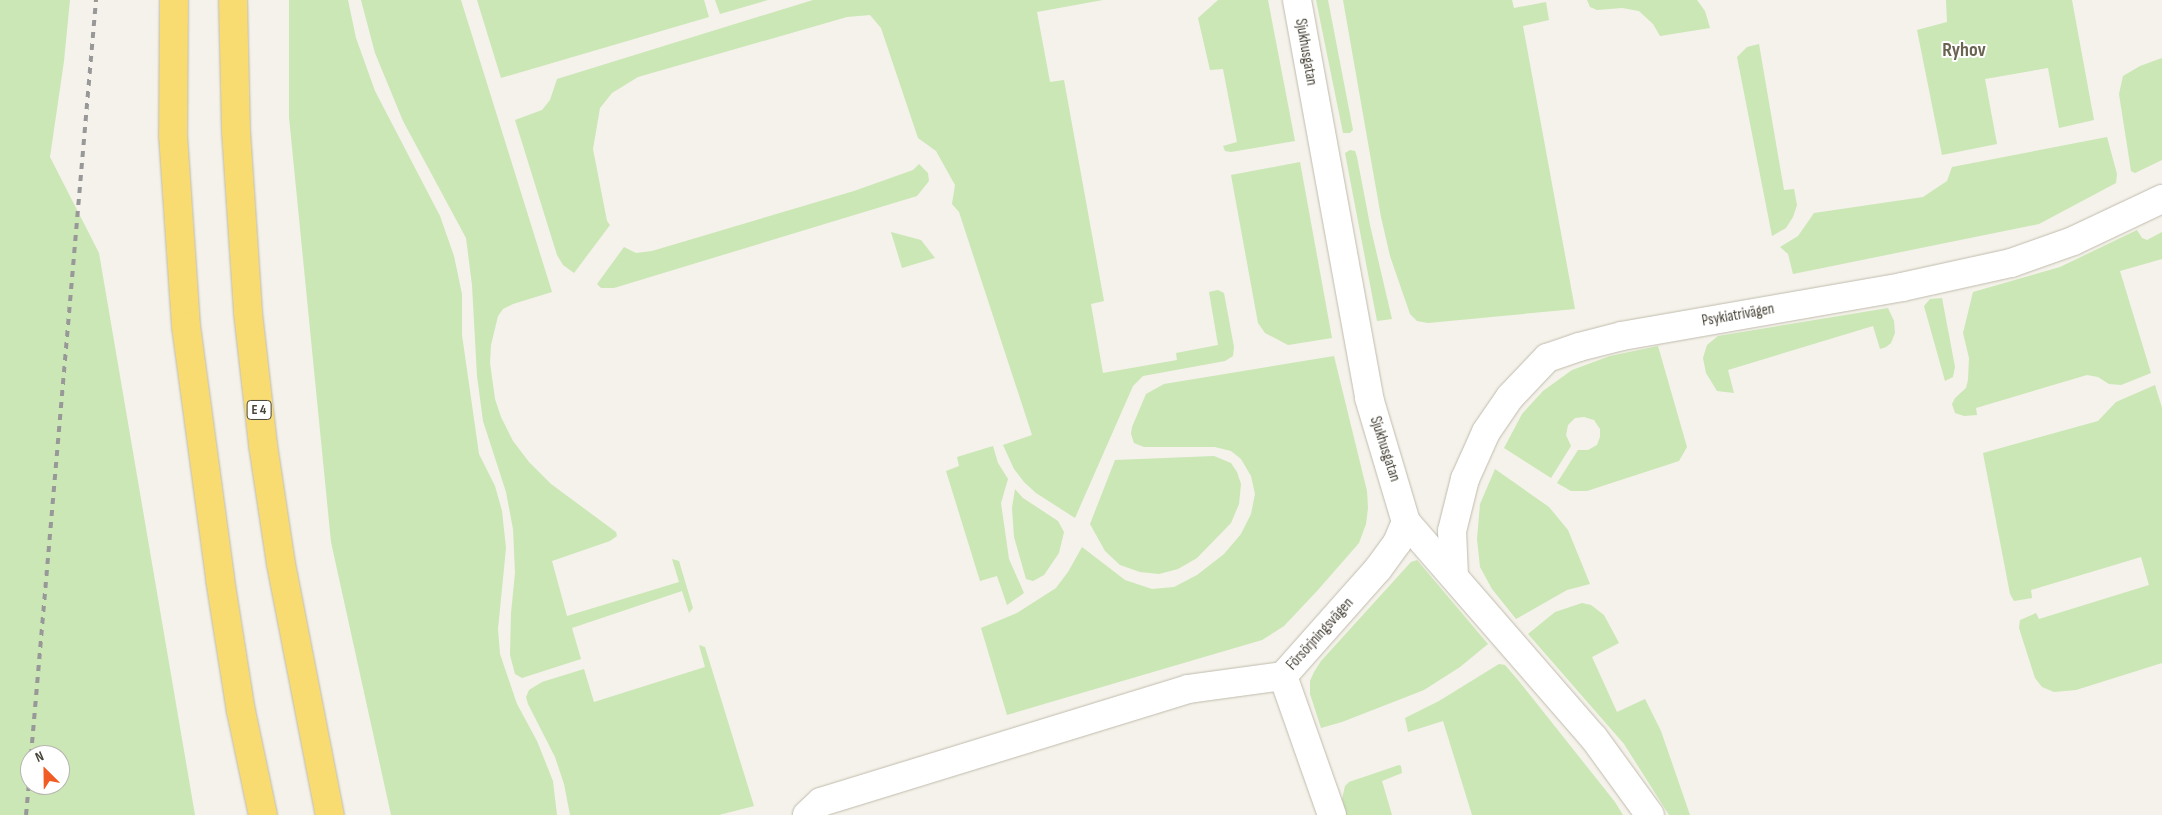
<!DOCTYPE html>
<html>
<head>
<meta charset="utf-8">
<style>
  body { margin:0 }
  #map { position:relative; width:2162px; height:815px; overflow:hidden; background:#f4f2ea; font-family:"Sofia Sans Condensed",sans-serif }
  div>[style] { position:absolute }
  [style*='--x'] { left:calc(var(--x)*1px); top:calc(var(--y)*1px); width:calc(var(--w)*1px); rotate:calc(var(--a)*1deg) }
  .green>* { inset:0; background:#cae7b5 }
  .roads { filter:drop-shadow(0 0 1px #c0bbad) drop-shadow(0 0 1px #c0bbad) }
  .minor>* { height:28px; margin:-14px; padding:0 14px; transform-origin:14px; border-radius:14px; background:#fff }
  .highway>* { height:28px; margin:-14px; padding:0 14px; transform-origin:14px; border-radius:14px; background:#f8db71 }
  .rail>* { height:4px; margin-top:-2px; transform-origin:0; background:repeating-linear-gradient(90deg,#989898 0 6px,transparent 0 12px) }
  span { translate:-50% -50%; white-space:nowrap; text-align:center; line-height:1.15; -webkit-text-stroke:4px #fff; paint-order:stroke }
  .shield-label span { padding:1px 4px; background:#fff; border:1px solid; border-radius:4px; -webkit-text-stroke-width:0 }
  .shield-label { font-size:14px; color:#484438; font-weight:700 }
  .street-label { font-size:15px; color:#484438 }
  .district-label { font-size:20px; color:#6a6350; font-weight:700 }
  .north { position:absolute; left:20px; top:745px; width:50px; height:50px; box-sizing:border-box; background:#fff; border:1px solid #b6b4af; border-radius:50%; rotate:337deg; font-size:14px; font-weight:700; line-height:20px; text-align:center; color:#484438 }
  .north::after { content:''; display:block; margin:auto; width:18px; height:22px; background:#f15b24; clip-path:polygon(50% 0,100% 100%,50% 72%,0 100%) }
</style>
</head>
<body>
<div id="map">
  <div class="green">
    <div style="clip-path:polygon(evenodd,0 0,70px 0,64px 61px,50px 157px,99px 253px,195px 815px,0 815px,0 0,30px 755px,60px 755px,60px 785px,30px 785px,30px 755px)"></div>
    <div style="clip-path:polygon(289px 0,348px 0,356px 38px,375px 91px,440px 216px,454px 256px,462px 294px,462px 335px,479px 454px,495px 486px,502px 511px,506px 548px,498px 629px,500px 654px,517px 704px,537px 741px,553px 781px,557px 815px,391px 815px,331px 542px,289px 117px)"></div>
    <div style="clip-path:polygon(361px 0,461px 0,552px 292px,513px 304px,503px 309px,498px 316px,491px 345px,490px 363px,495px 399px,501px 417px,513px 441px,529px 462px,551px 484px,616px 532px,617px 536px,610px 541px,552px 561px,567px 616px,679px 582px,672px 559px,679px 561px,693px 608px,689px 613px,682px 591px,572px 628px,581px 659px,522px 678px,515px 674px,510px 655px,511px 613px,515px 573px,513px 529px,506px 492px,483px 421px,477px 376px,472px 285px,466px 238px,403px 121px,375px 53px)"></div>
    <div style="clip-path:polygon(477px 0,704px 0,709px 17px,501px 78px)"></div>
    <div style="clip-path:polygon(715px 0,768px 0,720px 14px)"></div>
    <div style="clip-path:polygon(813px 0,1103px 0,1037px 12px,1050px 82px,1064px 80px,1104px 301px,1091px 304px,1103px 373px,1177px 360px,1176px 353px,1218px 345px,1209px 292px,1218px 290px,1224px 293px,1234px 347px,1233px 356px,1225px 361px,1143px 376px,1133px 386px,1075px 518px,1036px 493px,1024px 482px,1014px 469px,1003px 445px,1032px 435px,959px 212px,952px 204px,955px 185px,936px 151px,918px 138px,881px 28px,870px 15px,847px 17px,638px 77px,612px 93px,600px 108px,593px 149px,607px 221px,610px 225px,574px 273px,563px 265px,557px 255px,515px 120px,542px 110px,550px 100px,557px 79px)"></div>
    <div style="clip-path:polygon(1218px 0,1268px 0,1295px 141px,1231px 152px,1225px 151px,1223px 146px,1237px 142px,1223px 69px,1210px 70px,1198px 18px)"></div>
    <div style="clip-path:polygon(1316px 0,1328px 0,1353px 130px,1350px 133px,1343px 133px)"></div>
    <div style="clip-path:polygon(1343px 0,1512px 0,1514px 8px,1546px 2px,1549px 20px,1523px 26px,1575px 309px,1428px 323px,1417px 321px,1410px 314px,1390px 256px,1381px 217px)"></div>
    <div style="clip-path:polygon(1587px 0,1697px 0,1705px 11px,1710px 28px,1660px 36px,1653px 24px,1639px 11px,1622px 8px,1597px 10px,1590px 7px)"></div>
    <div style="clip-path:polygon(1946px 0,2072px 0,2094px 120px,2059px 128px,2048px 68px,1985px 79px,1997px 144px,1942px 155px,1917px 30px,1947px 22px)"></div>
    <div style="clip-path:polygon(1759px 44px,1784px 190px,1794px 189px,1797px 205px,1793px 217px,1786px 228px,1772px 236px,1737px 57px,1747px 47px)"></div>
    <div style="clip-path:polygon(2162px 58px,2162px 160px,2135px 173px,2131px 171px,2119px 94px,2123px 76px,2140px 66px)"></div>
    <div style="clip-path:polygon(2107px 137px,2117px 174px,2116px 183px,2039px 224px,1793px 274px,1788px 254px,1780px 247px,1798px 236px,1814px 213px,1923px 197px,1947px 181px,1952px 167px)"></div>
    <div style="clip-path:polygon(1350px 150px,1355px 151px,1357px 157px,1370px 225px,1392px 319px,1377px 321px,1345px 153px)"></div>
    <div style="clip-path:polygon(1300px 162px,1332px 338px,1288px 345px,1265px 333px,1258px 323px,1231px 175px)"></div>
    <div style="clip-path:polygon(919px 164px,928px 173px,929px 181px,917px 196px,614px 288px,601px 288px,597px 284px,624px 247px,636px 253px,652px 251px,854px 191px,913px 170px)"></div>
    <div style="clip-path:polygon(2137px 230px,2142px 238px,2147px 240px,2162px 232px,2162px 259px,2120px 271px,2151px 373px,2121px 385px,2109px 384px,2098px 377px,2087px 375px,1976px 408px,1977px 415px,1964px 416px,1955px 413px,1952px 404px,1955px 398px,1966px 388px,1968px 380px,1969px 358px,1963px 333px,1973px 292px,2060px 267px)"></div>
    <div style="clip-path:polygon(891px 232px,921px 240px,935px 258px,902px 268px)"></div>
    <div style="clip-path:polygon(1942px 298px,1955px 367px,1953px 377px,1945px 381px,1924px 306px,1930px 299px)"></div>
    <div style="clip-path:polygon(1888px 308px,1894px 321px,1895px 333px,1891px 343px,1886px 347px,1880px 349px,1873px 326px,1728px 370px,1734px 393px,1717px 391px,1706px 373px,1703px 358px,1707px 345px,1718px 336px)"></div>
    <div style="clip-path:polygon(1658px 346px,1687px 447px,1679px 461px,1587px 491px,1571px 491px,1557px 483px,1578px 450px,1588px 450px,1597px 445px,1600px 437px,1600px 429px,1594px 420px,1584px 417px,1575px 418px,1568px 425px,1566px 435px,1571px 446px,1551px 478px,1504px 448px,1522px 414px,1543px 391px,1572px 370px,1610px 356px)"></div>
    <div style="clip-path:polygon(1334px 356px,1367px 491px,1368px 508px,1366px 524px,1359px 543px,1317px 591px,1284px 626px,1262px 640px,1007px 715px,981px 628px,1017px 613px,1056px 588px,1068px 572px,1082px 547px,1125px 580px,1152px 589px,1174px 587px,1197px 575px,1224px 554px,1241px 534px,1251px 514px,1255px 494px,1251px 476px,1241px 459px,1231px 451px,1215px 447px,1144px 447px,1134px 443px,1131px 434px,1132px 427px,1146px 394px,1164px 384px)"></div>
    <div style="clip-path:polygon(2155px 385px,2162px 408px,2162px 663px,2076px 690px,2054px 692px,2042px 687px,2035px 678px,2019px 628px,2020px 620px,2036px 613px,2039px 619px,2149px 585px,2141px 557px,2031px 590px,2032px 598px,2014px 601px,2010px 594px,1983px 453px,2098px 421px,2116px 402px)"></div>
    <div style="clip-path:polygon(993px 446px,998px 463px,1008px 479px,1001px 503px,1009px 559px,1024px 593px,1007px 605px,997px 576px,980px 581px,946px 471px,959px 466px,957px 457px)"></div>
    <div style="clip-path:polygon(1214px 456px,1231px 463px,1237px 472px,1241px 484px,1239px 504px,1231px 523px,1197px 558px,1178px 569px,1159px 574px,1140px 572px,1120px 565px,1105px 551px,1090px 524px,1115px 460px)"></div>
    <div style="clip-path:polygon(1495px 469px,1549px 507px,1568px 530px,1590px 584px,1567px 590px,1516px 619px,1492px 589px,1480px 567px,1477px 539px,1480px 504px)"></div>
    <div style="clip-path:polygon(1015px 489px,1023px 498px,1058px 521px,1064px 532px,1059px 553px,1044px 575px,1033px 581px,1026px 579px,1014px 537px,1012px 508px)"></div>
    <div style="clip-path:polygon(1417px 560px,1488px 644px,1460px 667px,1424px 690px,1342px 722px,1321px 728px,1310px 694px,1310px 681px,1314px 672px,1321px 661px,1411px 562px)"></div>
    <div style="clip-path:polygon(1582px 603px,1591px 605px,1604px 615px,1619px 643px,1592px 657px,1617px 712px,1645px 699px,1661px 731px,1690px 815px,1669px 815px,1624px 744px,1528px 634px,1555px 612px)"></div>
    <div style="clip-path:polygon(699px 645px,705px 647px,754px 806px,719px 815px,570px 815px,564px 784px,555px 757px,528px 704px,526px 697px,529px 690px,542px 682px,584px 669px,594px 702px,705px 667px)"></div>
    <div style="clip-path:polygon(1499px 664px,1505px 665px,1518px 680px,1615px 802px,1623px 815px,1472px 815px,1443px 721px,1408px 732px,1405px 718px,1439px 701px)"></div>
    <div style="clip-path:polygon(1399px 765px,1401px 766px,1402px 773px,1382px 781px,1392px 815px,1346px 815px,1342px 799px,1345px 786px,1349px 782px)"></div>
  </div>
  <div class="roads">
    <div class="minor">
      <div style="--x:1297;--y:0;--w:404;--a:79.7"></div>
      <div style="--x:1369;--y:398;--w:129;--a:73.4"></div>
      <div style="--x:1406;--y:522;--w:286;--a:49"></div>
      <div style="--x:1594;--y:738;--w:95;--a:54"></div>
      <div style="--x:1454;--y:576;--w:45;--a:-92.5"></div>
      <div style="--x:1452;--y:531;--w:54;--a:-76"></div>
      <div style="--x:1465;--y:479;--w:51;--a:-65.9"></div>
      <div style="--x:1486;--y:432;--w:42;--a:-55.6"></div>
      <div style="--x:1510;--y:397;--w:54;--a:-46.5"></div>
      <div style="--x:1547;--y:358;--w:34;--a:-19"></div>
      <div style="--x:1579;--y:347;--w:44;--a:-14.3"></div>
      <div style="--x:1622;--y:336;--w:284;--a:-9.9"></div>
      <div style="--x:1902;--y:287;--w:112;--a:-12.4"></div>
      <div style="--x:2011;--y:263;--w:66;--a:-19.5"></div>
      <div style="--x:2073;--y:241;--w:98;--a:-25.3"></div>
      <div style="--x:807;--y:815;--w:19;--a:-43"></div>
      <div style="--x:821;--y:802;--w:384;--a:-17.1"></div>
      <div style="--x:1188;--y:689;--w:96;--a:-7.8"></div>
      <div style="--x:1332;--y:815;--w:147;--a:-109.4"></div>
      <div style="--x:1283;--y:676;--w:143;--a:-48.4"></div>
      <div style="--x:1378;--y:569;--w:32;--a:-54"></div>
      <div style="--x:1397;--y:543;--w:23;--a:-67"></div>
    </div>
    <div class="highway">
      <div style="--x:174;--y:0;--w:135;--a:90.4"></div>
      <div style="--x:173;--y:135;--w:191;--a:86.1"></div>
      <div style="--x:186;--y:326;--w:255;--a:82.3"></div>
      <div style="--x:220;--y:579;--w:134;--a:81"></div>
      <div style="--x:241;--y:711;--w:106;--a:78.1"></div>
      <div style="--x:233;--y:0;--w:131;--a:88.7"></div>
      <div style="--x:236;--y:131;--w:182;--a:86.2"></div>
      <div style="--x:248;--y:313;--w:133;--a:83.5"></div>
      <div style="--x:263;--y:445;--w:120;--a:81.4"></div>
      <div style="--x:281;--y:564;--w:256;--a:79"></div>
    </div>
  </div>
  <div class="rail">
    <div style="--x:31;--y:755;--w:758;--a:-85.08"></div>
    <div style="--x:26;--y:815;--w:43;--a:-84.7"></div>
  </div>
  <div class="shield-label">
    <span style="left:259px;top:410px">E 4</span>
  </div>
  <div class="street-label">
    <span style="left:1306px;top:52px;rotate:80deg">Sjukhusgatan</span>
    <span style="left:1738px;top:315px;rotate:-10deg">Psykiatrivägen</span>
    <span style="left:1385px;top:449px;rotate:72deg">Sjukhusgatan</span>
    <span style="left:1320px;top:634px;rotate:-48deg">Försörjningsvägen</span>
  </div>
  <div class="district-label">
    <span style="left:1964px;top:50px">Ryhov</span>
  </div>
  <div class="north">N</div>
</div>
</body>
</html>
